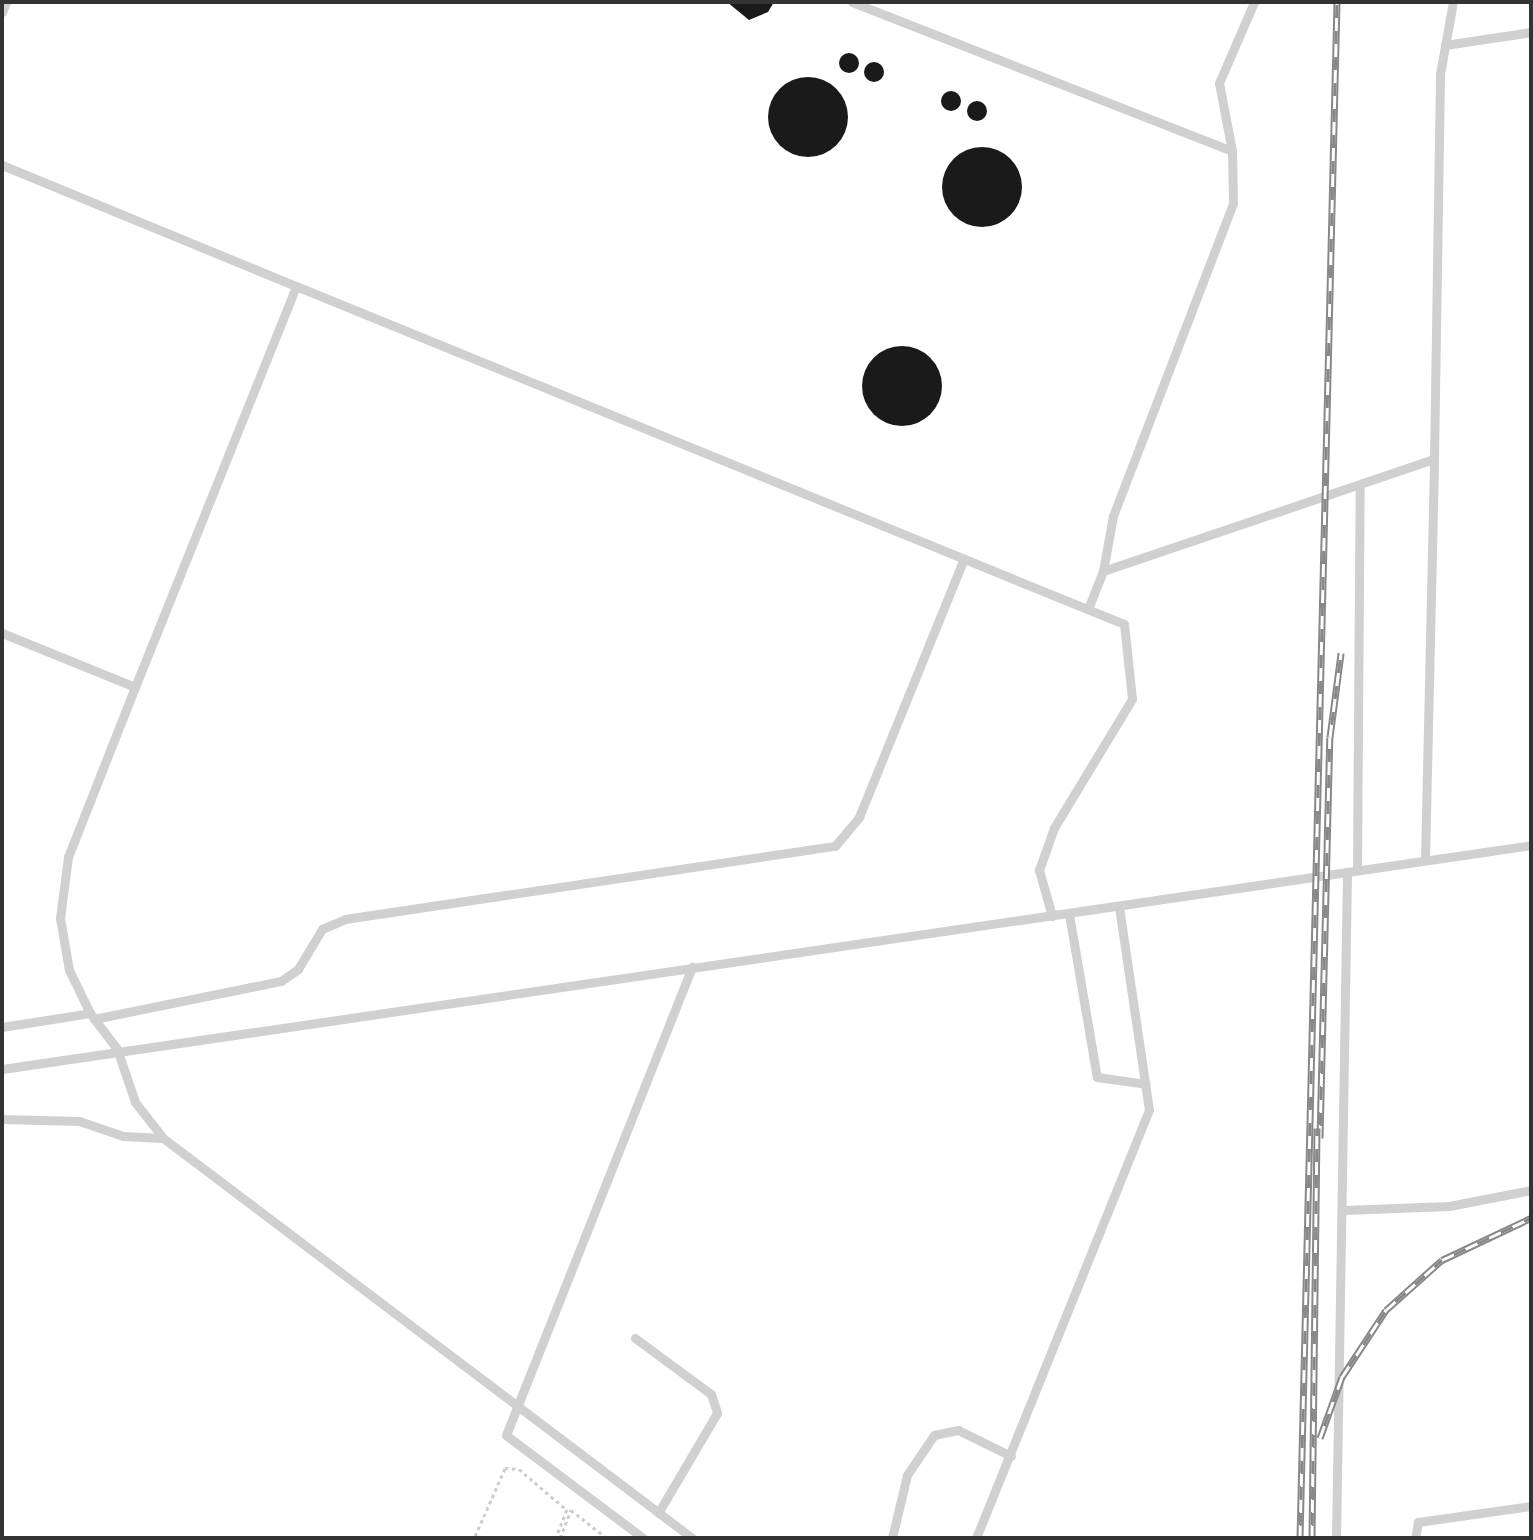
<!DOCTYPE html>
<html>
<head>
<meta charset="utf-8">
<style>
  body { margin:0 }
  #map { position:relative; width:1533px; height:1540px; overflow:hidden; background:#fff; font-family:Signika,sans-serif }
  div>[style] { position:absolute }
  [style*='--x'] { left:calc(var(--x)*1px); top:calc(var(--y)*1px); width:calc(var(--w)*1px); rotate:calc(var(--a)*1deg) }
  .building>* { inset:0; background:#1a1a1a }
  .round { border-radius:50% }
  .path>* { height:2.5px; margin-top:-1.25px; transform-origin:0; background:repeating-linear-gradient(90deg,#cdcdcd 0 3.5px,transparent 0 7px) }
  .lane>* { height:9px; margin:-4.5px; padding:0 4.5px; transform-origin:4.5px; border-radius:4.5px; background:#d0d0d0 }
  .rail>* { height:7px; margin-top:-3.5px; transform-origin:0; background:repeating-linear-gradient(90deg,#fff 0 13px,#888 0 26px); box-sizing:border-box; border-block:2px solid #888 }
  span { translate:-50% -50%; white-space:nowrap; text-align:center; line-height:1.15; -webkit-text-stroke:7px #fff; paint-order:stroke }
  .frame { position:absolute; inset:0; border:4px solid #333; pointer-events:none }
</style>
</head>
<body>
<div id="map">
  <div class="building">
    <div style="clip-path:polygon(727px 2px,774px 2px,768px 12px,749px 20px)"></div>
    <div class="round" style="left:839px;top:53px;width:20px;height:20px"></div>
    <div class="round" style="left:864px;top:62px;width:20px;height:20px"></div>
    <div class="round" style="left:768px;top:77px;width:80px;height:80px"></div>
    <div class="round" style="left:941px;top:91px;width:20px;height:20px"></div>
    <div class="round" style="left:967px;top:101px;width:20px;height:20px"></div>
    <div class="round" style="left:942px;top:147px;width:80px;height:80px"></div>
    <div class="round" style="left:862px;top:346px;width:80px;height:80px"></div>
  </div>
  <div class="path">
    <div style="--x:481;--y:1538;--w:6;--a:-162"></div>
    <div style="--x:475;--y:1536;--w:74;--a:-66.2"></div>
    <div style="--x:505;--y:1468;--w:14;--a:4"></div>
    <div style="--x:519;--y:1469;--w:63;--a:40.5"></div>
    <div style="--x:567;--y:1510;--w:30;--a:111"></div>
    <div style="--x:560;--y:1538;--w:30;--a:-69"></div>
    <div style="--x:571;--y:1510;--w:46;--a:37.9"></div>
  </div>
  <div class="lane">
    <div style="--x:852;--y:2;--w:408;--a:21.4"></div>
    <div style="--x:2;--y:12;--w:11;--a:-68"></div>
    <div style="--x:1445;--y:45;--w:87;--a:-8.6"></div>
    <div style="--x:2;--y:165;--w:318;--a:22.4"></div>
    <div style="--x:1103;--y:571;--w:56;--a:-79.7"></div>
    <div style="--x:1113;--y:516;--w:335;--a:-69"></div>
    <div style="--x:1233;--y:203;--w:52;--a:-91.1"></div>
    <div style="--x:1232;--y:151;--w:69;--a:-100.8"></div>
    <div style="--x:1219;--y:83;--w:88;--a:-66.6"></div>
    <div style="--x:1088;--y:609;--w:41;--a:-68.5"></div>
    <div style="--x:1103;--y:571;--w:349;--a:-18.7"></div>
    <div style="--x:1434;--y:459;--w:385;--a:-89.1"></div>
    <div style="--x:1440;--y:74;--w:73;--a:-79.8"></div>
    <div style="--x:2;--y:633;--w:144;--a:22.1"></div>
    <div style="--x:135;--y:687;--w:432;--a:-68.1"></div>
    <div style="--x:296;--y:286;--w:894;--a:22.21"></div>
    <div style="--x:1124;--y:624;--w:75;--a:83.9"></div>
    <div style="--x:1132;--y:699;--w:151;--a:121.2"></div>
    <div style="--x:1054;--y:828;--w:45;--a:109.7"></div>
    <div style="--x:1039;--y:870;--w:48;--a:74.2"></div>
    <div style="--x:1425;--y:860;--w:401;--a:-88.7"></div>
    <div style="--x:1357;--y:870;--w:384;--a:-89.6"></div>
    <div style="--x:1069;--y:914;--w:165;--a:80.3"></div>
    <div style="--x:1097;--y:1077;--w:49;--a:8.1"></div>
    <div style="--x:90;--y:1013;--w:48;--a:-116"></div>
    <div style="--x:69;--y:970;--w:53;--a:-99.8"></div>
    <div style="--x:60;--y:918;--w:62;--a:-82.5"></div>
    <div style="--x:68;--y:857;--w:183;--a:-68.5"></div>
    <div style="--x:94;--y:1019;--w:191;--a:-11.5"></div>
    <div style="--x:281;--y:981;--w:21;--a:-35"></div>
    <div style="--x:298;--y:969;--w:47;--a:-59"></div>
    <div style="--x:322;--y:929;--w:25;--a:-23"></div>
    <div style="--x:345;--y:919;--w:495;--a:-8.5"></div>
    <div style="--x:835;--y:846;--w:38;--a:-50"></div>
    <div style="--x:859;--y:817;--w:279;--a:-67.9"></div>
    <div style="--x:2;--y:1027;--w:89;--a:-9"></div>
    <div style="--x:90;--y:1013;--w:45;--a:53.1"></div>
    <div style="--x:117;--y:1049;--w:56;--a:71.2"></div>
    <div style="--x:135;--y:1102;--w:46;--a:52.1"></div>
    <div style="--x:163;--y:1138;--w:663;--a:37.09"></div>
    <div style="--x:2;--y:1069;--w:1545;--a:-8.33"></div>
    <div style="--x:2;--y:1119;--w:77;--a:1.5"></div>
    <div style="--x:79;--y:1121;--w:46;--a:18.8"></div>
    <div style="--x:123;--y:1136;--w:40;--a:2.9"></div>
    <div style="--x:1344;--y:1210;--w:105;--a:-2.2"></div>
    <div style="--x:1449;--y:1206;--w:84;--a:-11"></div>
    <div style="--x:635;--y:1338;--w:94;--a:36.4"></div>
    <div style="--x:711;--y:1394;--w:20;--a:72"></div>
    <div style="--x:717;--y:1413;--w:116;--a:120.5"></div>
    <div style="--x:643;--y:1538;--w:171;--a:-143.1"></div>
    <div style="--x:506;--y:1435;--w:504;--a:-68.33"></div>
    <div style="--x:892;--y:1538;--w:65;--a:-76.6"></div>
    <div style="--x:907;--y:1475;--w:48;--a:-56"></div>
    <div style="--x:934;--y:1435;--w:25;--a:-12"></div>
    <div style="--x:958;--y:1430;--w:59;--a:26.1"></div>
    <div style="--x:976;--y:1538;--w:462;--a:-68"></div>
    <div style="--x:1149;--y:1110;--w:206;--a:-98.4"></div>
    <div style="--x:1336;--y:1538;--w:666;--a:-89.05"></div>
    <div style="--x:1415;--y:1538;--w:16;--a:-79"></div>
    <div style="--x:1418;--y:1522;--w:114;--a:-8.1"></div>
  </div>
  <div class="rail">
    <div style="--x:1320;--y:1138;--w:401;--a:-88.6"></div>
    <div style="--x:1330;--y:737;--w:85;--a:-82.5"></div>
    <div style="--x:1320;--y:1438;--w:65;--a:-70.2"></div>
    <div style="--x:1342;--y:1377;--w:80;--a:-56.7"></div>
    <div style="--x:1386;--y:1310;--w:75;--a:-41.8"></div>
    <div style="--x:1442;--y:1260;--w:98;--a:-25.3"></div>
    <div style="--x:1300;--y:1538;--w:1536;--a:-88.62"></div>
    <div style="--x:1312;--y:1538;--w:410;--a:-89.3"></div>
  </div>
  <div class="frame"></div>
</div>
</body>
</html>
